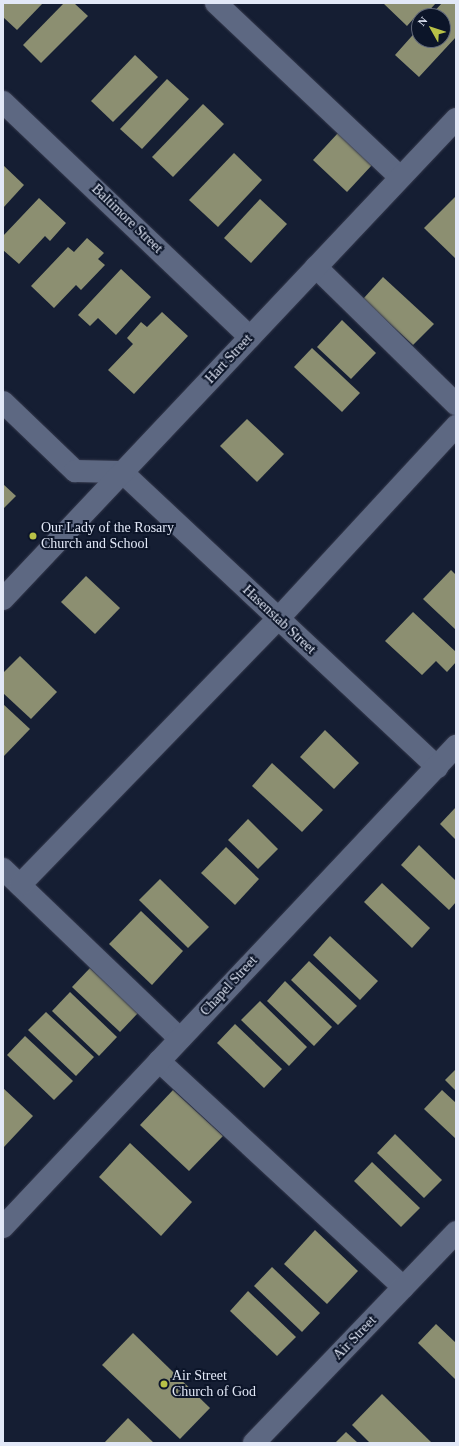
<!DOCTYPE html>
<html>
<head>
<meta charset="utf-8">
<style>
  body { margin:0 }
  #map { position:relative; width:459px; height:1446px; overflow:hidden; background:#151e33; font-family:Georgia,serif }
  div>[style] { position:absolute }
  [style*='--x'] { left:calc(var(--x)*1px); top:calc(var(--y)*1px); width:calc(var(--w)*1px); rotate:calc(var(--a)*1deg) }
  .building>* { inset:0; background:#8c8f71 }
  .roads { filter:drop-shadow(0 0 1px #34384b) drop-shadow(0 0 1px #34384b) }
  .minor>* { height:22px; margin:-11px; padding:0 11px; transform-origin:11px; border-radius:11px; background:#5d6882 }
  .dots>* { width:11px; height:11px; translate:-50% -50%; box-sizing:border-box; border:2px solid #0c1529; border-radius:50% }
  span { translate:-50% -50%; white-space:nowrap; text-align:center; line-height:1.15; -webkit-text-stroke:4px #0c1529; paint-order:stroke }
  .street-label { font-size:14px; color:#e2e8f7 }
  .poi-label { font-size:14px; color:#e2e8f7 }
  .left { translate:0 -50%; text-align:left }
  .frame { position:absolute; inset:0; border:4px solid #e2e8f7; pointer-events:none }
  .north { position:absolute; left:411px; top:8px; width:40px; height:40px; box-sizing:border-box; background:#0c1529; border:1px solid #62697b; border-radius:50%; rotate:309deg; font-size:11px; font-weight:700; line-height:16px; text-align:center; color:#e2e8f7 }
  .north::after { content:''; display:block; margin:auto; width:14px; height:18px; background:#b8c147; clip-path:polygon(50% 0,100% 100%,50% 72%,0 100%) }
</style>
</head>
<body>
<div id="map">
  <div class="building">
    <div style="clip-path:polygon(3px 3px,43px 3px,17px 30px,3px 17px)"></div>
    <div style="clip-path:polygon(64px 3px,74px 3px,88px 16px,41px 63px,23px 45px)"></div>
    <div style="clip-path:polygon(383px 3px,436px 3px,424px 16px,419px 16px,419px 19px,415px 17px,407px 26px)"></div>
    <div style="clip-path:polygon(442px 3px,456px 3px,456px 37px,419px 77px,395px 55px,419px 28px,419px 40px,443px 40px,443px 16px,430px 16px)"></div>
    <div style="clip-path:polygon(135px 55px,158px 77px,113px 122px,91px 101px)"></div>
    <div style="clip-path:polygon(167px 79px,189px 99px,142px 149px,120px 129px)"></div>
    <div style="clip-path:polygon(203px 104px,224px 124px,173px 177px,152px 157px)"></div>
    <div style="clip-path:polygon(338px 133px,372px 165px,347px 192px,313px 160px)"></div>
    <div style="clip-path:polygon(234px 153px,262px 180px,218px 227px,189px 200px)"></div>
    <div style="clip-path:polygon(3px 165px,24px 185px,3px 208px)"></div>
    <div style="clip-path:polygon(455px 197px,456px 198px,456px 259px,424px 228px)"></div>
    <div style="clip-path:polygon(39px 198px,66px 223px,50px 241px,45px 236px,19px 264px,3px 250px,3px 236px)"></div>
    <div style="clip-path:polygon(260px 199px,287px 224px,251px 263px,224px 238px)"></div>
    <div style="clip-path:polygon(87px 238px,104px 253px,98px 259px,105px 265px,81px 290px,76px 285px,54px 308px,31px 286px,68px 247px,74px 252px)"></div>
    <div style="clip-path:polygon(121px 269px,151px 297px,116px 335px,98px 318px,90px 326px,78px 315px)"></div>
    <div style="clip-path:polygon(383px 277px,434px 324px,413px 345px,363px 299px)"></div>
    <div style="clip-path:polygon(162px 312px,188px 336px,134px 394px,108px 370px,133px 344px,127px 338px,141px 322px,147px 327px)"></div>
    <div style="clip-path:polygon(342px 320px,376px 353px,351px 379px,317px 347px)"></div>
    <div style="clip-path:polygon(312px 348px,360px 393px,342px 412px,294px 367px)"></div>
    <div style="clip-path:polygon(247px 419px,284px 454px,257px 482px,220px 446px)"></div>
    <div style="clip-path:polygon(3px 484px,16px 496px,3px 509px)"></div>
    <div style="clip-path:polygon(451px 570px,456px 575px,456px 630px,423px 599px)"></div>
    <div style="clip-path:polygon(86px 576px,120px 608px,95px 634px,61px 602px)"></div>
    <div style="clip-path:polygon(413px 612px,456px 652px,456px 662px,447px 672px,436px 661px,422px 675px,385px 641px)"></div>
    <div style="clip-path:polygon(20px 656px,57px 692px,31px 719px,3px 693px,3px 673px)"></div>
    <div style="clip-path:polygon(3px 704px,30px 729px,3px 757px)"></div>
    <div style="clip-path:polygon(325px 730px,359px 763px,334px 789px,300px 757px)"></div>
    <div style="clip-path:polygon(272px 763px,323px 810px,302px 832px,252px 786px)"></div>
    <div style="clip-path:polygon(456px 807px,456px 840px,440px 824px)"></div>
    <div style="clip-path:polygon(248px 819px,278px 849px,258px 869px,228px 840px)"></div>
    <div style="clip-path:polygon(419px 845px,456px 881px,456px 902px,449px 910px,401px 865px)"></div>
    <div style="clip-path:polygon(226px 847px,259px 879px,235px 905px,201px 873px)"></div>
    <div style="clip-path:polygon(160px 879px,209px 927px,188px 948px,139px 900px)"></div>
    <div style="clip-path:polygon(382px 883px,430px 928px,412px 948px,364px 902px)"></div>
    <div style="clip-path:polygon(141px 911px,183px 951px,152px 985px,109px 944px)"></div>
    <div style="clip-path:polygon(330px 936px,378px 981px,360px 1000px,313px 955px)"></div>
    <div style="clip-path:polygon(309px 961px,357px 1006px,338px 1025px,291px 980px)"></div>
    <div style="clip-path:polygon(90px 968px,138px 1013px,120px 1032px,72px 987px)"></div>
    <div style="clip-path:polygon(285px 981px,332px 1027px,314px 1046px,267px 1001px)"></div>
    <div style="clip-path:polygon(70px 992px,117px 1037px,99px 1056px,52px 1011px)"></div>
    <div style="clip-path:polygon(260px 1001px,307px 1047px,289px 1066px,241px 1020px)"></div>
    <div style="clip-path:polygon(46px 1012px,94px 1057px,76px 1076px,28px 1030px)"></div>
    <div style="clip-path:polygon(235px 1024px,282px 1069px,264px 1088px,217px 1043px)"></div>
    <div style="clip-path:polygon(25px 1036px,73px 1081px,54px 1100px,7px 1055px)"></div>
    <div style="clip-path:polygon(456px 1069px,456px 1091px,445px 1080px)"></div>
    <div style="clip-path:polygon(3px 1088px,33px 1116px,3px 1148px)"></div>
    <div style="clip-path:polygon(173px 1090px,223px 1136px,189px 1171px,140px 1125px)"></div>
    <div style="clip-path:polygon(442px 1090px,456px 1103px,456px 1139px,424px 1109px)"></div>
    <div style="clip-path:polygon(395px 1134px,442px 1180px,424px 1198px,377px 1153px)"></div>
    <div style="clip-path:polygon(130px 1143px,192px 1202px,161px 1236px,99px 1177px)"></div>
    <div style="clip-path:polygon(372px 1162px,420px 1208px,401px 1227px,354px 1181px)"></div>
    <div style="clip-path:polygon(315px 1230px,358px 1271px,327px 1304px,284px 1264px)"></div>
    <div style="clip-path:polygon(272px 1267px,320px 1313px,302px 1332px,254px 1286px)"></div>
    <div style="clip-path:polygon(248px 1291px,296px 1337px,277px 1356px,230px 1311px)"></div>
    <div style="clip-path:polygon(436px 1324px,456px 1343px,456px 1380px,418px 1343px)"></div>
    <div style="clip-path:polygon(133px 1333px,210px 1408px,180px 1439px,102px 1365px)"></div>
    <div style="clip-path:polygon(382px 1394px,432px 1443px,370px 1443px,352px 1425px)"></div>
    <div style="clip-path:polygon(128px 1418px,154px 1443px,104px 1443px)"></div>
    <div style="clip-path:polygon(346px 1432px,358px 1443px,335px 1443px)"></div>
  </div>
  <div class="roads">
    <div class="minor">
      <div style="--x:216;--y:3;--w:253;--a:43.4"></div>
      <div style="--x:3;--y:102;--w:341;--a:43.6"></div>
      <div style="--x:316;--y:267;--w:196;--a:44.4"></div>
      <div style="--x:3;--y:402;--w:100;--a:43.8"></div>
      <div style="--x:75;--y:471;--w:47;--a:1.2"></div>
      <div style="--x:122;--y:472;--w:432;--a:43.1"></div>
      <div style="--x:3;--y:599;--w:660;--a:-46.66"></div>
      <div style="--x:3;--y:869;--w:245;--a:43.8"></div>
      <div style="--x:20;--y:885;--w:371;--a:-45.9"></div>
      <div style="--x:278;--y:619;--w:263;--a:-47.3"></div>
      <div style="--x:159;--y:1061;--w:333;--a:42.8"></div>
      <div style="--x:3;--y:1227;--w:661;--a:-46.72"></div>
      <div style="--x:254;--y:1443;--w:292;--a:-46.2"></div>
    </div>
  </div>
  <div class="dots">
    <div style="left:33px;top:536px;background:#b8c147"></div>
    <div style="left:164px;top:1384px;background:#b8c147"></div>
  </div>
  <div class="street-label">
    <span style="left:127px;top:219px;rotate:44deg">Baltimore Street</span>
    <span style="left:229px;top:359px;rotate:-47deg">Hart Street</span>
    <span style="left:279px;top:620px;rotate:43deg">Hasenstab Street</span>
    <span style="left:229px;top:986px;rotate:-47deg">Chapel Street</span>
    <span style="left:355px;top:1338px;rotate:-46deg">Air Street</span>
  </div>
  <div class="poi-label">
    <span class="left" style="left:41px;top:536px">Our Lady of the Rosary<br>Church and School</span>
    <span class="left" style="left:172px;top:1384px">Air Street<br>Church of God</span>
  </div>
  <div class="frame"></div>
  <div class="north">N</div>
</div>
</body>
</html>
